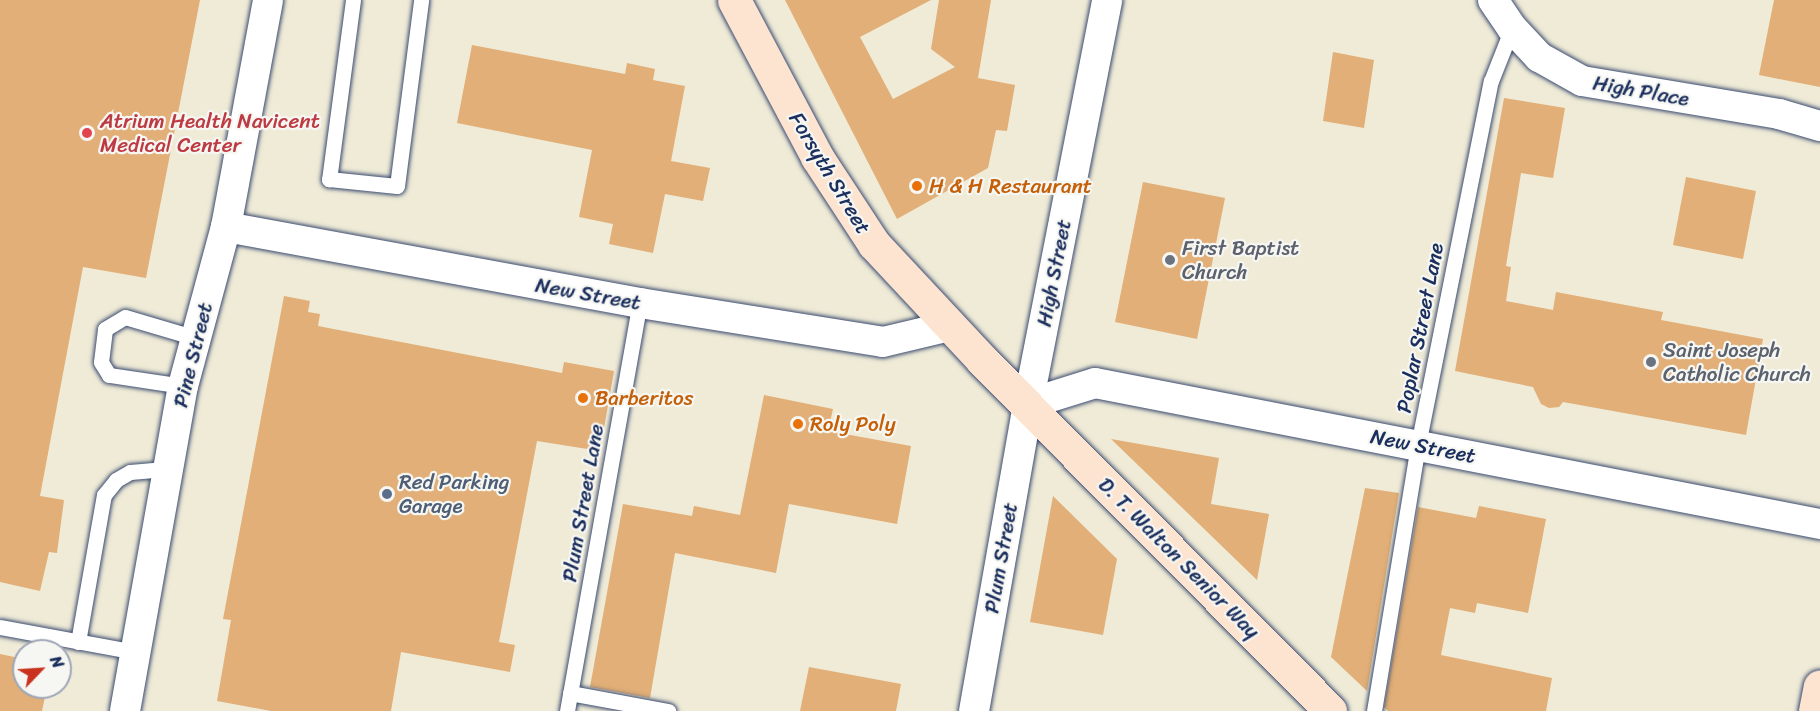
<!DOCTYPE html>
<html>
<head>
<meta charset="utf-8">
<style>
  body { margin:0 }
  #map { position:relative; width:1820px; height:711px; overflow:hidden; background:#efebd7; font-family:Sriracha,sans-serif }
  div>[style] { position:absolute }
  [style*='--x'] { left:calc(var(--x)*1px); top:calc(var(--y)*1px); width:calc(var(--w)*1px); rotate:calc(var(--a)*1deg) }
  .building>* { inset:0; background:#e1af77 }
  .roads { filter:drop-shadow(0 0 2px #3b4b70) drop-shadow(0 0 2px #3b4b70) }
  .lane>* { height:15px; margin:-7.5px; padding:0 7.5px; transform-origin:7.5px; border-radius:7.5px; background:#fff }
  .street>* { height:30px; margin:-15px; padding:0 15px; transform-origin:15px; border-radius:15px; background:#fff }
  .secondary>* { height:33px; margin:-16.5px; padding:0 16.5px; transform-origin:16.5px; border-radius:16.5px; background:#fde4d1 }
  .dots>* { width:16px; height:16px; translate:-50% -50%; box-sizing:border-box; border:3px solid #f6f6f2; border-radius:50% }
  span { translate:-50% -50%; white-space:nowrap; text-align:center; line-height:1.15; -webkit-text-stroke:4.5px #f6f6f2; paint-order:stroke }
  .street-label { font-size:21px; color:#1b2f5e }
  .health-label { font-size:21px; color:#be3a42 }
  .left { translate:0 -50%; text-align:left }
  .food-label { font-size:21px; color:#c56008 }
  .worship-label { font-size:21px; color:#5b616d }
  .service-label { font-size:21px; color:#4e5e75 }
  .north { position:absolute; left:12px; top:639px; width:60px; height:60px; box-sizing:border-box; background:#f6f6f2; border:2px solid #9ea6b7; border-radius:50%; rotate:65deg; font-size:16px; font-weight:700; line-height:24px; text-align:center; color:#1b2f5e }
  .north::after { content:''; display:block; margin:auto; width:21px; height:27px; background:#c8321e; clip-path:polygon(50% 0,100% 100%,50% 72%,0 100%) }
</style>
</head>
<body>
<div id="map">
  <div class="building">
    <div style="clip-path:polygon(0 0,200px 0,146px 278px,83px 267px,40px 496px,64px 500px,57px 553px,49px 552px,40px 591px,0 582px)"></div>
    <div style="clip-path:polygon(785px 0,931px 0,860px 37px,893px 99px,955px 67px,931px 49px,939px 0,991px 0,978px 78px,1015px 85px,1007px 131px,996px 130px,988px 168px,897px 219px)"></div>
    <div style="clip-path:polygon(1774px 0,1820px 0,1820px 87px,1759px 75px)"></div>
    <div style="clip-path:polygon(472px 45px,625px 74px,627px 63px,655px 69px,653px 80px,685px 86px,671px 161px,710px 168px,703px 201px,665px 194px,653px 253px,609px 244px,613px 224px,579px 217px,592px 150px,457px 123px)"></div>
    <div style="clip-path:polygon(1333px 52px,1374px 60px,1364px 128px,1323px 121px)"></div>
    <div style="clip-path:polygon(1504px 98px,1565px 108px,1553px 178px,1521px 173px,1506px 266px,1511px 267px,1506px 301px,1553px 310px,1556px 292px,1663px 312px,1661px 320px,1763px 339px,1746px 435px,1563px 402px,1559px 407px,1549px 408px,1541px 404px,1533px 387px,1455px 371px)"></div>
    <div style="clip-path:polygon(1686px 177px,1756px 191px,1743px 259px,1673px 245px)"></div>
    <div style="clip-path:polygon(1143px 182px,1225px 198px,1197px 339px,1115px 322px)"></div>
    <div style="clip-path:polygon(284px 296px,310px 301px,308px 312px,320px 314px,318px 326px,562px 373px,564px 362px,614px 371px,600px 451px,537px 441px,499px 642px,515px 645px,510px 672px,401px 652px,391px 711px,271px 711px,217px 701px,231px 620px,223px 619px)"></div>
    <div style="clip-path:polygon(764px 395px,833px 409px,828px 431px,911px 446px,897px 524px,789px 504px,776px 573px,675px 553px,650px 698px,590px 687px,623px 504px,692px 516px,694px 506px,740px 515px)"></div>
    <div style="clip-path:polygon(1111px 439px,1219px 458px,1211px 504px,1269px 514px,1257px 580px)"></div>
    <div style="clip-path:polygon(1365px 488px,1399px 493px,1367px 691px,1331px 657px)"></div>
    <div style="clip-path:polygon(1053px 496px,1117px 559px,1103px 635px,1030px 622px)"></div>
    <div style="clip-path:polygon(1479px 506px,1546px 519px,1528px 613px,1477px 603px,1475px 613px,1450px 608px,1441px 655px,1552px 678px,1546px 711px,1388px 711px,1384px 707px,1418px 507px,1476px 518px)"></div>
    <div style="clip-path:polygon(0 654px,24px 659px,24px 687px,47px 687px,42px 711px,0 711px)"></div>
    <div style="clip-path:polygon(809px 667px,901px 684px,896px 711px,800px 711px)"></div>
  </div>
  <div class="roads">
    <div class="lane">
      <div style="--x:353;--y:0;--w:181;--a:97.6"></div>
      <div style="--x:329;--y:179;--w:68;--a:5.9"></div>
      <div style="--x:397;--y:186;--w:188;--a:-82.6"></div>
      <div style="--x:183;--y:386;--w:75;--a:-171.5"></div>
      <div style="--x:109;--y:375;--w:15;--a:-122"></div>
      <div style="--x:101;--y:362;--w:33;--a:-83"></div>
      <div style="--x:105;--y:329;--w:23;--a:-31"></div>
      <div style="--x:125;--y:317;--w:74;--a:16.5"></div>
      <div style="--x:0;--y:627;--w:138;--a:10.4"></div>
      <div style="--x:78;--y:642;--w:149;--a:-80"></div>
      <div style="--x:104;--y:495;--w:19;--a:-51"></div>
      <div style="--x:116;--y:480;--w:16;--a:-30"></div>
      <div style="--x:130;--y:472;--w:38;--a:-5"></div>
      <div style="--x:570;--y:693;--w:100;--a:10.4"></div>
      <div style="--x:567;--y:711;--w:414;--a:-79.9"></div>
      <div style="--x:1374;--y:711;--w:270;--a:-80.6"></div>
      <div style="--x:1418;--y:445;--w:371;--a:-78.7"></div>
      <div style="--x:1491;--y:81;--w:57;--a:-68.4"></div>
    </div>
    <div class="street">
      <div style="--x:1493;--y:0;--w:34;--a:56"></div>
      <div style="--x:1512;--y:28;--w:40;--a:47"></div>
      <div style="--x:1539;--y:57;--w:49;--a:29.2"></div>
      <div style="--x:1582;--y:81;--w:200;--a:9.5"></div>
      <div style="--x:1779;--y:114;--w:43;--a:16.3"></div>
      <div style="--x:226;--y:227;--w:421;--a:10.4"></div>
      <div style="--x:640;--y:303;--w:246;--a:9.1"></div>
      <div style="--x:883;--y:342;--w:69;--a:-13.4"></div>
      <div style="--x:1028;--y:404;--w:70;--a:-17.4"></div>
      <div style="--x:1095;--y:383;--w:739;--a:11.01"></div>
      <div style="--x:125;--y:711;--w:330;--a:-79.9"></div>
      <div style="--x:183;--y:386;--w:165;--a:-74.9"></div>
      <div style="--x:226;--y:227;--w:231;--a:-79.5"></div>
      <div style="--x:974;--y:711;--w:312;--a:-80"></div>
      <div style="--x:1028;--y:404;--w:412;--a:-78.9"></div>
    </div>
    <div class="secondary">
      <div style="--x:734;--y:0;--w:178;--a:62.1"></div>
      <div style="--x:817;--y:157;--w:104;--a:56.8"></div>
      <div style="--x:874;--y:244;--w:158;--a:47"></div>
      <div style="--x:982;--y:360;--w:494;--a:45.2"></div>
      <div style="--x:1815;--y:711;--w:25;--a:-79"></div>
    </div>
  </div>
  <div class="dots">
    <div style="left:87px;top:133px;background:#e0444e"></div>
    <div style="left:917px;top:186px;background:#e8710a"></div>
    <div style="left:1170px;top:260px;background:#6b7280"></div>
    <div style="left:1651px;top:362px;background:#6b7280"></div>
    <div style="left:583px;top:398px;background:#e8710a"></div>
    <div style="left:798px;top:424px;background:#e8710a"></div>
    <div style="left:387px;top:494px;background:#5c6f8a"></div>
  </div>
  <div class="street-label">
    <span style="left:1641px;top:91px;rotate:10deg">High Place</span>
    <span style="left:830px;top:173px;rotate:59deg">Forsyth Street</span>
    <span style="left:1054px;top:273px;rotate:-79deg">High Street</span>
    <span style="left:588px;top:294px;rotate:10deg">New Street</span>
    <span style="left:1420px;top:328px;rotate:-79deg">Poplar Street Lane</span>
    <span style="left:193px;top:355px;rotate:-76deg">Pine Street</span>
    <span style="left:1423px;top:446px;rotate:11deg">New Street</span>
    <span style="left:583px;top:503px;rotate:-80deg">Plum Street Lane</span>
    <span style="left:1001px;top:558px;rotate:-80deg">Plum Street</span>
    <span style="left:1179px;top:558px;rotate:45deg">D. T. Walton Senior Way</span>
  </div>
  <div class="health-label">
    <span class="left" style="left:100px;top:133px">Atrium Health Navicent<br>Medical Center</span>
  </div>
  <div class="food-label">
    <span class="left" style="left:929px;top:186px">H &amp; H Restaurant</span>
    <span class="left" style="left:595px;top:398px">Barberitos</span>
    <span class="left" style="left:810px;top:424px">Roly Poly</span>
  </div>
  <div class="worship-label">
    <span class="left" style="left:1182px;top:260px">First Baptist<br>Church</span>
    <span class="left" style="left:1663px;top:362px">Saint Joseph<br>Catholic Church</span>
  </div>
  <div class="service-label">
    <span class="left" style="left:399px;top:494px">Red Parking<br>Garage</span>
  </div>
  <div class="north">N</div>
</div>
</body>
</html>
